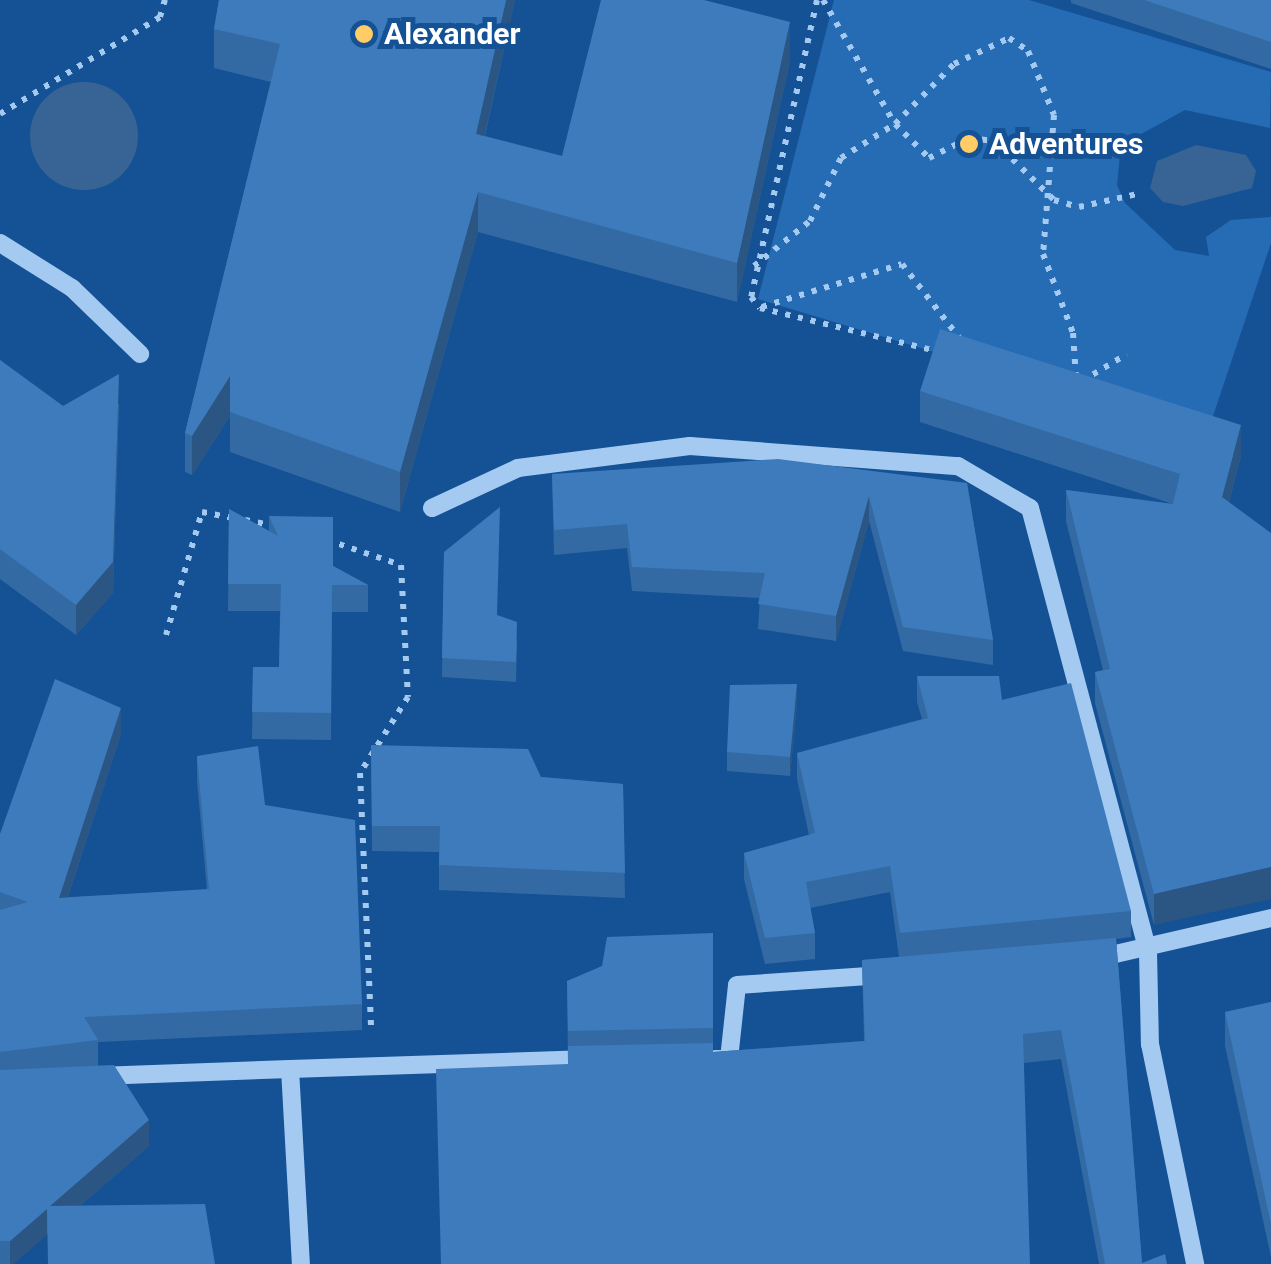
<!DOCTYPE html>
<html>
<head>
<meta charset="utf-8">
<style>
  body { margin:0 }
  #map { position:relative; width:1271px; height:1264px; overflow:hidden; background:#145295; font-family:Roboto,sans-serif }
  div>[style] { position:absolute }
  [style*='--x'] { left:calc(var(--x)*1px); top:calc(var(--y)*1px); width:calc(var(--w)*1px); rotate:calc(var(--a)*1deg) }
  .green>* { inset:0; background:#266cb4 }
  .water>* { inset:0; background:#376494 }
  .round { border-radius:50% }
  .path>* { height:6px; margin-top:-3px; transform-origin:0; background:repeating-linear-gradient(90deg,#a4caf2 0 5px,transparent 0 13px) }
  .minor>* { height:18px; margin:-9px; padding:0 9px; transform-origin:9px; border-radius:9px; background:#a4caf2 }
  .wall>* { inset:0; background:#346aa3 }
  .shaded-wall>* { inset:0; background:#2b5684 }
  .building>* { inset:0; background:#3d7bbd }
  .dots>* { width:28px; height:28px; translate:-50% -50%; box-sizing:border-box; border:5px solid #145295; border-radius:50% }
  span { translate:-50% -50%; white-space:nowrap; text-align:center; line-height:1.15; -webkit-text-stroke:10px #145295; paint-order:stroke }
  .poi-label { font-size:30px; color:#fff; font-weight:700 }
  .left { translate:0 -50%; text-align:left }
</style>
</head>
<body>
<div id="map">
  <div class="green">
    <div style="clip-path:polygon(834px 0,1029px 0,1271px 72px,1270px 128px,1185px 110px,1121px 145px,1117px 185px,1125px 203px,1175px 250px,1209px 256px,1206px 237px,1231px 220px,1271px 217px,1271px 243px,1207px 434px,758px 299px)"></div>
  </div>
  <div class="water">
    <div class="round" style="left:30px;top:82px;width:108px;height:108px"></div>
    <div style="clip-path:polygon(1196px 145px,1246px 155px,1256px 171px,1252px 188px,1183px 206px,1163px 202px,1150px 188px,1157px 161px)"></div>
  </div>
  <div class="path">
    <div style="--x:817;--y:0;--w:304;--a:102.5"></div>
    <div style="--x:751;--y:297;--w:14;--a:51"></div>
    <div style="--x:760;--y:308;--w:185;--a:13.7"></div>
    <div style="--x:823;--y:0;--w:143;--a:59.9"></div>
    <div style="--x:895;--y:124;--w:48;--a:45"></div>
    <div style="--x:929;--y:158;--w:45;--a:-26.6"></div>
    <div style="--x:969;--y:138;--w:25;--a:7"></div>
    <div style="--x:994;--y:141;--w:84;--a:44.5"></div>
    <div style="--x:1054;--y:200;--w:26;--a:16"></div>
    <div style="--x:1079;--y:207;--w:59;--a:-12.6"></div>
    <div style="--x:0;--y:114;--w:187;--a:-31.2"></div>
    <div style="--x:160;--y:17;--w:18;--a:-74"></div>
    <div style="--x:754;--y:266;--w:72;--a:-38.8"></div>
    <div style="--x:810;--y:221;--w:70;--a:-63.8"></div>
    <div style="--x:841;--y:158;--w:64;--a:-32.2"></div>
    <div style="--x:895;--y:124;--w:84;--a:-45.5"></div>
    <div style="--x:954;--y:64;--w:61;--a:-25.3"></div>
    <div style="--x:1009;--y:38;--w:23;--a:34"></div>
    <div style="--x:1028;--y:51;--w:69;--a:67.9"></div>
    <div style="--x:1054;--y:115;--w:139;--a:94.5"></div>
    <div style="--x:1043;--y:254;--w:85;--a:69.2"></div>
    <div style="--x:1073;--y:333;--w:45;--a:86.2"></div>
    <div style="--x:762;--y:307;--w:146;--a:-17.1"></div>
    <div style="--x:902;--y:264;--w:96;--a:52.2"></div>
    <div style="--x:1082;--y:381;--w:52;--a:-31"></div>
    <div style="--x:245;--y:520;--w:33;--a:11"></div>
    <div style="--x:327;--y:540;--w:78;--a:18.7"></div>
    <div style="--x:401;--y:565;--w:132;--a:87"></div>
    <div style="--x:408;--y:697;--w:90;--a:122.3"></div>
    <div style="--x:360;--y:773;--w:257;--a:87.5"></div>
    <div style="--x:166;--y:635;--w:128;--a:-73.7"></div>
    <div style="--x:202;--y:512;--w:32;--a:11"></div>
  </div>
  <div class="minor">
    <div style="--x:0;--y:243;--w:85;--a:32"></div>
    <div style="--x:72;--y:288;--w:95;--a:44.1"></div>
    <div style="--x:432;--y:508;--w:95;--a:-24.9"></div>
    <div style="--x:518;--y:468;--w:173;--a:-7.3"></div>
    <div style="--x:690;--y:446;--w:269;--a:4.3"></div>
    <div style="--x:958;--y:466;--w:83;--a:30.3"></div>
    <div style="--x:1030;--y:508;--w:459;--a:75.1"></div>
    <div style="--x:1148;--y:952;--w:92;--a:88.8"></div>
    <div style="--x:1150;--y:1044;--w:225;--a:78.4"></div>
    <div style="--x:1098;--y:958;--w:178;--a:-13"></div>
    <div style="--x:715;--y:1059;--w:14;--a:0"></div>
    <div style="--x:729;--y:1059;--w:74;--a:-83.8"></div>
    <div style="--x:737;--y:985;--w:146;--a:-3.9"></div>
    <div style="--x:290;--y:1069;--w:299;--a:-1.9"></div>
    <div style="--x:98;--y:1076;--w:192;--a:-2.1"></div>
    <div style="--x:290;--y:1069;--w:195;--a:86.8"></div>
  </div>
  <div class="wall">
    <div style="clip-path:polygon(219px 0,515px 0,485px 136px,562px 156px,790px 61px,737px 302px,478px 232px,400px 512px,230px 452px,230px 416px,192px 475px,185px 472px,185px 433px,271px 82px,214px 68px,214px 29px)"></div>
    <div style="clip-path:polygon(1071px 0,1271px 0,1271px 69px,1071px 3px)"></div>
    <div style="clip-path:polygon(0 360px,63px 406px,119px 404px,113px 593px,76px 635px,0 579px)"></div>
    <div style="clip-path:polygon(920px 391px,1241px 456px,1229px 502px,1154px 925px,1095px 703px,1095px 672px,1103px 670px,1066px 521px,1066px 490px,1173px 504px,920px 422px)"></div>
    <div style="clip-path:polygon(552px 474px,967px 483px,993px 640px,993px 665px,903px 651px,869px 521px,836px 641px,758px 629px,760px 598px,632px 591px,627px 548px,554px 555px)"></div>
    <div style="clip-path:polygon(229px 509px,269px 531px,269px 516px,333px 566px,368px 585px,368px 612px,332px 612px,331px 740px,252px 739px,253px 667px,279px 667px,280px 611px,228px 611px)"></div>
    <div style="clip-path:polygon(444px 552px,517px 641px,516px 682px,442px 677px)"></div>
    <div style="clip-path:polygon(917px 676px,1002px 700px,1131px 911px,1131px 937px,1116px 939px,1142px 1263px,1167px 1264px,1099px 1264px,1061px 1059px,1024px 1063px,568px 1064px,567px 981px,713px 933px,713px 1052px,864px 1041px,862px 960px,899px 957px,890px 892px,810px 908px,815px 933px,815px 959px,765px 964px,744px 879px,744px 853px,809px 835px,797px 779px,797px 753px,922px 719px,917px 702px)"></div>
    <div style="clip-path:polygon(797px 703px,790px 776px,727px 771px,727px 752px)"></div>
    <div style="clip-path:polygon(121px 734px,68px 897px,207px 890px,197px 781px,197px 756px,265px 805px,362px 1004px,362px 1030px,98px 1042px,98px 1065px,149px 1146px,13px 1264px,0 1264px,0 834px)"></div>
    <div style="clip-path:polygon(371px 745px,541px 777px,623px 784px,625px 898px,439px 890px,439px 852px,372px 851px)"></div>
    <div style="clip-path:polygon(1271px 1002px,1271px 1257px,1225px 1046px,1225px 1012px)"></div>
  </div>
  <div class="shaded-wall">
    <div style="clip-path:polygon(506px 0,515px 0,476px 174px,476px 134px)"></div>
    <div style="clip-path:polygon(790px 22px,790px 61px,737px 302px,737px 263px)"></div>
    <div style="clip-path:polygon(478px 192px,478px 232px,400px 512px,400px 472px)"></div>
    <div style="clip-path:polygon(119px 374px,113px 593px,76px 635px,76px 605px)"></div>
    <div style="clip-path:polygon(230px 376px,230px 416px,192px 475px,192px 436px)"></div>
    <div style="clip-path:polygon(1241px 425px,1241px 456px,1222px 528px,1222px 497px)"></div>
    <div style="clip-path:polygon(869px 496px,869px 521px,836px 641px,836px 616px)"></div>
    <div style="clip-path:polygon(797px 684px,797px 703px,790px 776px,790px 757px)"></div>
    <div style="clip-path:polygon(121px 708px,121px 734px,59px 924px,59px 898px)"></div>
    <div style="clip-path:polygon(1271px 867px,1271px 899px,1154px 925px,1154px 894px)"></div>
    <div style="clip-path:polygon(149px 1120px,149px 1146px,50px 1232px,50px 1206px)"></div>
    <div style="clip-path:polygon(47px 1209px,47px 1235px,13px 1264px,10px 1264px,10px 1241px)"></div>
  </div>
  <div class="building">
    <div style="clip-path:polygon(219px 0,506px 0,476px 134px,562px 156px,601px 0,704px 0,790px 22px,737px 263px,478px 192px,400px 472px,230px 412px,230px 376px,192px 436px,185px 433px,280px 44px,214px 29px)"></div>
    <div style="clip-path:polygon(1144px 0,1271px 0,1271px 42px)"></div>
    <div style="clip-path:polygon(940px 329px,1241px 425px,1222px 497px,1271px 533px,1271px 867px,1154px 894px,1095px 672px,1110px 669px,1066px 490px,1173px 504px,1180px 474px,920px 391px)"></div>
    <div style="clip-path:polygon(0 360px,63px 406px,119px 374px,113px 562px,76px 605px,0 549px)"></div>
    <div style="clip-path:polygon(778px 459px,967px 483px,993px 640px,903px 627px,869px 496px,836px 616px,758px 604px,765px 573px,632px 567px,627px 524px,554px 530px,552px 474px)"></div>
    <div style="clip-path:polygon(500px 507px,497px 615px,517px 622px,516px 662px,442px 658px,444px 552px)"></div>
    <div style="clip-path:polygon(229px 509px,278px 536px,269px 516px,333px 517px,333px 566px,368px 585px,332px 585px,331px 713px,252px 712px,253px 667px,279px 667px,281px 584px,228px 584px)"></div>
    <div style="clip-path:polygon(917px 676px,999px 676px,1002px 700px,1071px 683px,1131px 911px,900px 933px,890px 866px,806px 882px,815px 933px,765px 938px,744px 853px,815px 833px,797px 753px,928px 718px)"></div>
    <div style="clip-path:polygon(55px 679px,121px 708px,59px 898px,209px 889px,197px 756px,258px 746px,265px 805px,355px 820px,362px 1004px,84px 1017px,98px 1040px,0 1052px,0 910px,28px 902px,0 892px,0 834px)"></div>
    <div style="clip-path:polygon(797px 684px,790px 757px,727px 752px,730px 685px)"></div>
    <div style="clip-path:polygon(371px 745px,528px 749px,541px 777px,623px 784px,625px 873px,439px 865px,440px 826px,372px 826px)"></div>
    <div style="clip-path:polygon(713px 933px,713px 1028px,568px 1031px,567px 981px,602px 966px,607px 937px)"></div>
    <div style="clip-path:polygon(1116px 938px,1142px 1263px,1165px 1254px,1167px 1264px,1105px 1264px,1061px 1030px,1023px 1034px,1030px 1264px,441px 1264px,436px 1069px,568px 1064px,568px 1046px,713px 1043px,713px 1052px,865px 1041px,862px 960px)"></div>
    <div style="clip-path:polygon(1271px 1002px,1271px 1224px,1225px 1012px)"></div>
    <div style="clip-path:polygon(114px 1065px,149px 1120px,50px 1206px,205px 1204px,215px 1264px,48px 1264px,47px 1209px,10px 1241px,0 1241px,0 1070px)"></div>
  </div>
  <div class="dots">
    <div style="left:364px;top:34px;background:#ffcc65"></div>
    <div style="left:969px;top:144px;background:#ffcc65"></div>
  </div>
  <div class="poi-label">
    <span class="left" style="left:384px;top:34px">Alexander</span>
    <span class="left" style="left:989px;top:144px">Adventures</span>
  </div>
</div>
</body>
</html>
